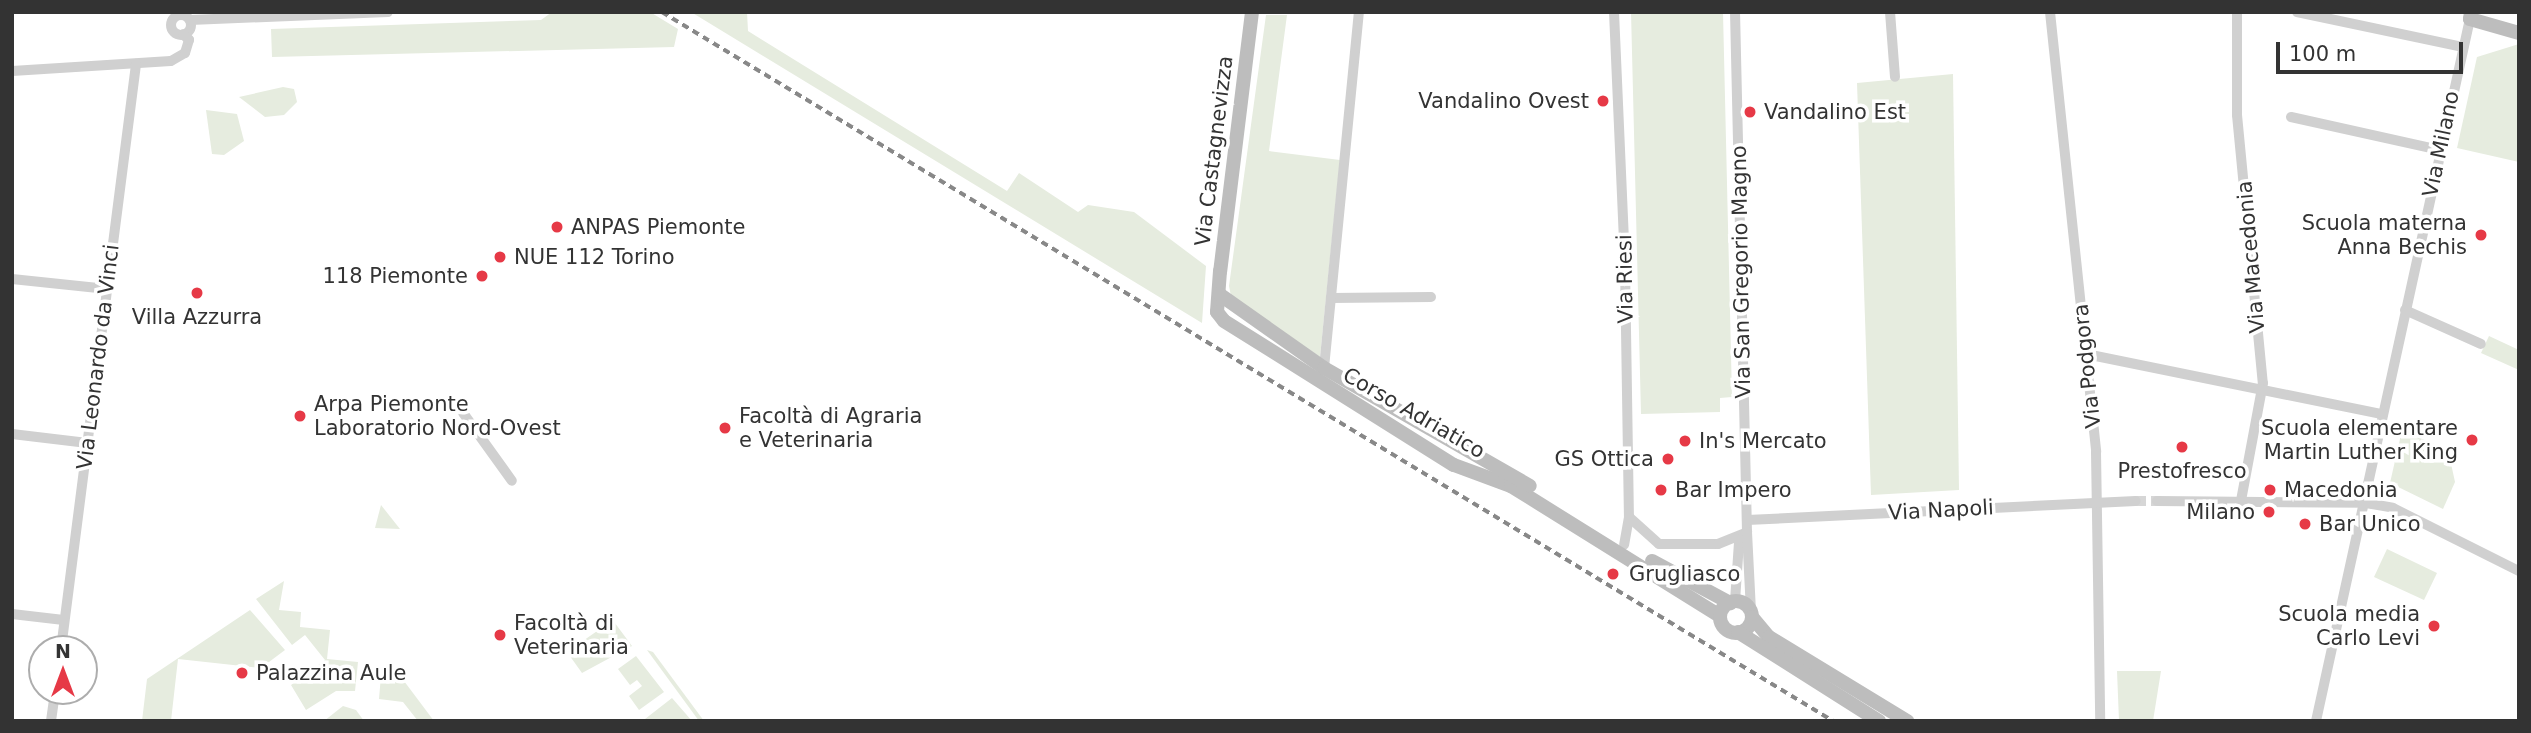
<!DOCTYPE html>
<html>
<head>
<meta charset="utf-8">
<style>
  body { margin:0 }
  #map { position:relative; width:2531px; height:733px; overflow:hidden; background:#fff; font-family:"DejaVu Sans",sans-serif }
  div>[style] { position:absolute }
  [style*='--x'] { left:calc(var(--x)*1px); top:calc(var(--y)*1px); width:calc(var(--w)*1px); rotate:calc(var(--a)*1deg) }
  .green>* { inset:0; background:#e6ecdf }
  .street-tunnel>* { height:10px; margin-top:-5px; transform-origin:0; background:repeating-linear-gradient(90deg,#d6d6d6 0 10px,transparent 0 15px) }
  .street>* { height:10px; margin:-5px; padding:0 5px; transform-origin:5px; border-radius:5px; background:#d0d0d0 }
  .street>.ring { margin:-5px; padding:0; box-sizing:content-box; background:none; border:10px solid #d0d0d0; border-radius:50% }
  .secondary>* { height:14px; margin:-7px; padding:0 7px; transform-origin:7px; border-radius:7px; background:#bdbdbd }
  .secondary>.ring { margin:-7px; padding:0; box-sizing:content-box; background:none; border:14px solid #bdbdbd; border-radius:50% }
  .rail>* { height:3.5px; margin-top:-1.75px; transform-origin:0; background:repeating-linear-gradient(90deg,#888 0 7px,transparent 0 12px) }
  .dots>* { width:19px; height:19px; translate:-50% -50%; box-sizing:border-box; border:4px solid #fff; border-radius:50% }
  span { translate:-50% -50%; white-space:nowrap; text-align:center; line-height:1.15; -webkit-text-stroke:7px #fff; paint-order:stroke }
  .poi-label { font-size:21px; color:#333 }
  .right { translate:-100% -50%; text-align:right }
  .left { translate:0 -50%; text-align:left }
  .street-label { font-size:21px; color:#333 }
  .frame { position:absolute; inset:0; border:14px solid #333; pointer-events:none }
  .north { position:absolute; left:28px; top:635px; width:70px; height:70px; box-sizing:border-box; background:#fff; border:2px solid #adadad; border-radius:50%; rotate:0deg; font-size:19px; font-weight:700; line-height:28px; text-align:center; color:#333 }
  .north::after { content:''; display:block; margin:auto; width:24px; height:32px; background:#e63946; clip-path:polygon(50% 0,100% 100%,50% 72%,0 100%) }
  .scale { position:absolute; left:2276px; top:42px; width:187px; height:32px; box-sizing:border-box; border:4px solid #333; border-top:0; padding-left:9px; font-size:21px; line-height:24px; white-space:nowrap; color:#333; -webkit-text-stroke:5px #fff; paint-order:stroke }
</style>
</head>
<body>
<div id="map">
  <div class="green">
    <div style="clip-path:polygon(552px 12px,650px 12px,678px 29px,674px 47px,272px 57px,271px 29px,541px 20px)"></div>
    <div style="clip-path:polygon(691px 12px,747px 12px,748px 31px,1007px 191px,1019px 173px,1078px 212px,1088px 205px,1134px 212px,1206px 266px,1202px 323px)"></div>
    <div style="clip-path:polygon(1631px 12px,1723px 12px,1732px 397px,1720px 398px,1720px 412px,1641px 414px)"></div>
    <div style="clip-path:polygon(1266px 15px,1287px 15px,1269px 151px,1340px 160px,1320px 357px,1231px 296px,1229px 286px)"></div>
    <div style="clip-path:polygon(2519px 44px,2519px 162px,2457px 148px,2477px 57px)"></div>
    <div style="clip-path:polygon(1953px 74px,1959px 490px,1871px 495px,1857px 83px)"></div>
    <div style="clip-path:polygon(283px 87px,294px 89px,297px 102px,284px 115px,265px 117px,239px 97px)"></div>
    <div style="clip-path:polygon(206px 110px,237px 114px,244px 141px,224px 155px,212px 154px)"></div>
    <div style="clip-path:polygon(2489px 336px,2519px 350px,2519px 370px,2481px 353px)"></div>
    <div style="clip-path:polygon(2402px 430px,2448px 450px,2455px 482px,2443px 509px,2390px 483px)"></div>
    <div style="clip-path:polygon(381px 505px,400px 529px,375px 528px)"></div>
    <div style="clip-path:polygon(2387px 549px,2437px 573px,2424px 600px,2374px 577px)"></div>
    <div style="clip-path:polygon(284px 581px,279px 610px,301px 612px,300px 627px,330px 630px,327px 659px,358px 662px,355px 691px,336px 691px,306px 710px,291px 685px,325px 660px,305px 635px,292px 645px,256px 599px)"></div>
    <div style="clip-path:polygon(250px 610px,285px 650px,261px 668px,178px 659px,171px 721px,142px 721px,147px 679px)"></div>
    <div style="clip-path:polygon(606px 611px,632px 646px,582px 673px,567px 652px,600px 629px,594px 619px)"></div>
    <div style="clip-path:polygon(647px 650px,653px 652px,704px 721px,699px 721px)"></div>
    <div style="clip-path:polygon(636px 656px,664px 692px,639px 710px,629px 696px,642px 686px,637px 680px,630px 685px,618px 669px)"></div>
    <div style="clip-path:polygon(2117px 671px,2161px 671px,2153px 721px,2119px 721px)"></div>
    <div style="clip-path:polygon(381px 675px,401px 677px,434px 721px,418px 721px,403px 702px,379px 699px)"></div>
    <div style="clip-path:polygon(672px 698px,692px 721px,647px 721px,645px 719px)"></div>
    <div style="clip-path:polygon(343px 706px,356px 710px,364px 721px,324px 721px)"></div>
  </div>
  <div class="street-tunnel">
    <div style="--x:2136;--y:501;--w:21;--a:0"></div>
  </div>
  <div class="street">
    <div style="--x:1614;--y:12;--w:254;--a:87.5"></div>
    <div style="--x:1625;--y:266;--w:251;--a:89.1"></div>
    <div style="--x:1629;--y:517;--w:28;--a:100"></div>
    <div style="--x:1890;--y:12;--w:65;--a:85.6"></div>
    <div style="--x:2050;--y:12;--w:442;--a:84"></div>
    <div style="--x:2096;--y:452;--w:269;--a:89.1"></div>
    <div style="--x:2237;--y:12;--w:103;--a:90"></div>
    <div style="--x:2237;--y:115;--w:269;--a:84.5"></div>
    <div style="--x:2263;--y:383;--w:119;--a:100.6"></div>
    <div style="--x:2297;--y:12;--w:170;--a:11.9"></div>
    <div class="ring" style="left:171px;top:15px;width:10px;height:10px"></div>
    <div style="--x:190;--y:20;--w:198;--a:-2.3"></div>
    <div style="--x:12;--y:71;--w:159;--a:-3.6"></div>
    <div style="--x:171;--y:61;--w:16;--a:-30"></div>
    <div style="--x:185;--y:53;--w:14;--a:-73"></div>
    <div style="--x:189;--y:40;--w:8;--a:-135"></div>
    <div style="--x:2291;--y:117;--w:153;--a:12.5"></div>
    <div style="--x:12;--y:279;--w:96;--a:6"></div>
    <div style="--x:1331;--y:298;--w:100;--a:-0.6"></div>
    <div style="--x:2405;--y:310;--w:83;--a:24.1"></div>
    <div style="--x:2086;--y:354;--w:302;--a:11.5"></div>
    <div style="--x:1324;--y:368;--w:358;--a:-84.4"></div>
    <div style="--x:461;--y:410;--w:87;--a:54.3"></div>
    <div style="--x:12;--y:434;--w:76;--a:6.8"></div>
    <div style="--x:2157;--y:501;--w:209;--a:0.5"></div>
    <div style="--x:2366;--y:503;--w:27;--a:10"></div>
    <div style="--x:2393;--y:508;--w:141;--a:26.6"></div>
    <div style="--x:1629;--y:517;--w:40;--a:42"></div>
    <div style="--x:1659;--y:544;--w:59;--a:0"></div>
    <div style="--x:1718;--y:544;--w:31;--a:-22"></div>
    <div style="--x:1747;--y:532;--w:520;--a:-91.32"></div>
    <div style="--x:1747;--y:520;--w:389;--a:-2.8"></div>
    <div style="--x:1735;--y:601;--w:59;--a:-86.1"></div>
    <div style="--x:1739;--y:542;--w:13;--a:-51"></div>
    <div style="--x:1747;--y:532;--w:79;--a:87.1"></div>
    <div style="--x:12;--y:614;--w:52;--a:6.6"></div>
    <div style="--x:61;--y:649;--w:590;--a:-82.69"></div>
    <div style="--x:51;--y:721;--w:30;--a:-82"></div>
    <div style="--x:2316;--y:721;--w:719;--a:-77.63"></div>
  </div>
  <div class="secondary">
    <div style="--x:1252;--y:12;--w:261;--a:97"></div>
    <div style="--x:1220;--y:271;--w:41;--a:94.2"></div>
    <div style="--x:1217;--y:312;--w:11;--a:52"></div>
    <div style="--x:1224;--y:321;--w:271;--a:32.1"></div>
    <div style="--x:1454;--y:465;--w:61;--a:20.2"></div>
    <div style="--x:1511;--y:486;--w:246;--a:31.9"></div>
    <div style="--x:2471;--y:12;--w:7;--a:98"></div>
    <div style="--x:2470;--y:19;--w:51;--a:15.9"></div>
    <div style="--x:1219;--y:294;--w:128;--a:35.2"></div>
    <div style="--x:1324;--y:368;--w:237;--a:29.8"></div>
    <div style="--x:1652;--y:561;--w:89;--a:28.3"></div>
    <div class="ring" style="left:1720px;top:601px;width:18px;height:18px"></div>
    <div style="--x:1752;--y:617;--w:26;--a:50"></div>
    <div style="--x:1769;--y:637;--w:162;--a:31.3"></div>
    <div style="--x:1738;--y:632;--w:167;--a:32.3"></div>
  </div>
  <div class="rail">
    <div style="--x:662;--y:12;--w:1369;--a:31.19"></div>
  </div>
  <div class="dots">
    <div style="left:1603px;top:101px;background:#e63946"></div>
    <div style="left:1750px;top:112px;background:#e63946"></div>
    <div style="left:557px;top:227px;background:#e63946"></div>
    <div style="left:2481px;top:235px;background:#e63946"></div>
    <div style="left:500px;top:257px;background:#e63946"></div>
    <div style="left:482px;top:276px;background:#e63946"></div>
    <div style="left:197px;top:293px;background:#e63946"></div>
    <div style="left:300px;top:416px;background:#e63946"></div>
    <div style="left:725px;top:428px;background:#e63946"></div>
    <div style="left:2472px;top:440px;background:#e63946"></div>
    <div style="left:1685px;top:441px;background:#e63946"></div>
    <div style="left:2182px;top:447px;background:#e63946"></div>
    <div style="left:1668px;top:459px;background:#e63946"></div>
    <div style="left:1661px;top:490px;background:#e63946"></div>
    <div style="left:2270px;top:490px;background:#e63946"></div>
    <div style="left:2269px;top:512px;background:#e63946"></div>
    <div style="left:2305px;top:524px;background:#e63946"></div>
    <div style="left:1613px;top:574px;background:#e63946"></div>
    <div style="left:2434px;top:626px;background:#e63946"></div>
    <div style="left:500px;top:635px;background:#e63946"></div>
    <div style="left:242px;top:673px;background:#e63946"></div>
  </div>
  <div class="poi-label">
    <span class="right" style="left:1589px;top:101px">Vandalino Ovest</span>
    <span class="left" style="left:1764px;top:112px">Vandalino Est</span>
    <span class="right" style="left:2467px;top:235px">Scuola materna<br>Anna Bechis</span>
    <span class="left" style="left:571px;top:227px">ANPAS Piemonte</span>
    <span class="left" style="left:514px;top:257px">NUE 112 Torino</span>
    <span class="right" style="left:468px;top:276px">118 Piemonte</span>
    <span style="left:197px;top:317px">Villa Azzurra</span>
    <span class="left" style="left:314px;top:416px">Arpa Piemonte<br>Laboratorio Nord-Ovest</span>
    <span class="left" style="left:739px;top:428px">Facoltà di Agraria<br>e Veterinaria</span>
    <span class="right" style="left:2458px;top:440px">Scuola elementare<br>Martin Luther King</span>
    <span class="left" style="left:1699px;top:441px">In's Mercato</span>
    <span class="right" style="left:1654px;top:459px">GS Ottica</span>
    <span style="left:2182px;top:471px">Prestofresco</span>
    <span class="left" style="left:1675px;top:490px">Bar Impero</span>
    <span class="left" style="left:2284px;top:490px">Macedonia</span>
    <span class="right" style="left:2255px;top:512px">Milano</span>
    <span class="left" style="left:2319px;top:524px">Bar Unico</span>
    <span class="left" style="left:1629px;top:574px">Grugliasco</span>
    <span class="right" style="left:2420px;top:626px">Scuola media<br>Carlo Levi</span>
    <span class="left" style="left:514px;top:635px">Facoltà di<br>Veterinaria</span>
    <span class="left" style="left:256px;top:673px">Palazzina Aule</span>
  </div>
  <div class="street-label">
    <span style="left:2441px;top:144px;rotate:-78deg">Via Milano</span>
    <span style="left:1214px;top:151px;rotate:-83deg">Via Castagnevizza</span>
    <span style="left:2251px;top:257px;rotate:-95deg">Via Macedonia</span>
    <span style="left:1741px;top:272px;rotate:-91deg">Via San Gregorio Magno</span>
    <span style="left:1625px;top:279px;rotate:-91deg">Via Riesi</span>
    <span style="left:98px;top:357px;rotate:-83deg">Via Leonardo da Vinci</span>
    <span style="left:2087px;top:366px;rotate:-96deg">Via Podgora</span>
    <span style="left:1414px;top:413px;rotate:30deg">Corso Adriatico</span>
    <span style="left:1941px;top:510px;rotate:-3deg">Via Napoli</span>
  </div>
  <div class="frame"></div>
  <div class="north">N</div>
  <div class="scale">100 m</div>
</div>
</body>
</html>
